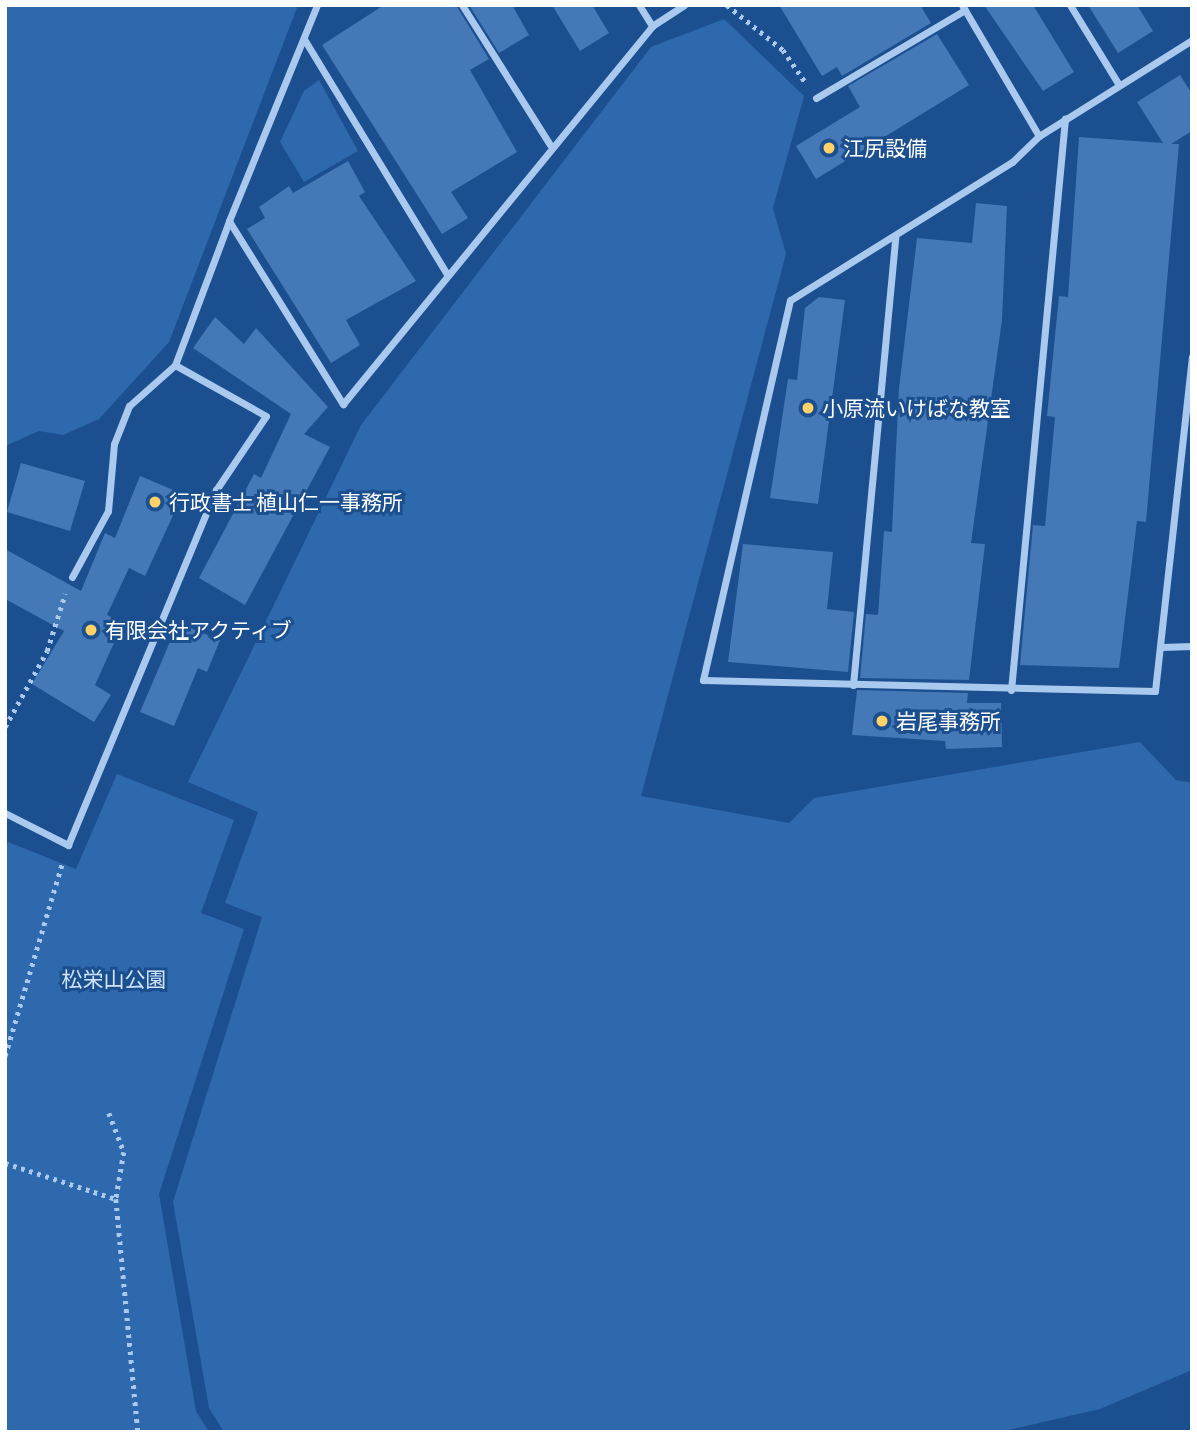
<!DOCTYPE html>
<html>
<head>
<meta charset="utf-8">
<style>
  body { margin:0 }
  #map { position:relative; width:1197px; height:1437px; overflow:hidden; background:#1b4f8f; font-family:"Asap Condensed","Noto Sans JP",sans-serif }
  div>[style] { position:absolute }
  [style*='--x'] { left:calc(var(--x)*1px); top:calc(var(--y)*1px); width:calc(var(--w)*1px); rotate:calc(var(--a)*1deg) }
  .green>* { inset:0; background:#2e69ad }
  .building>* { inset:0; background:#4478b7 }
  .path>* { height:4.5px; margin-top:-2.25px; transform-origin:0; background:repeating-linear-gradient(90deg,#a9c9ee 0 3.5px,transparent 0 8.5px) }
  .street>* { height:7px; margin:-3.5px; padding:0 3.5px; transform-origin:3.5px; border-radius:3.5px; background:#a9c9ee }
  .dots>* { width:19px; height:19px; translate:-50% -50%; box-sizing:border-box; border:4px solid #1b4f8f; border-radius:50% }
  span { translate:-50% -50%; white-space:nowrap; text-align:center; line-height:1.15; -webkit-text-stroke:6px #1b4f8f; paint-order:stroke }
  .poi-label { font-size:21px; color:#fff }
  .left { translate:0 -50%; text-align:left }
  .park-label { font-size:21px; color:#cfe3fa }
  .frame { position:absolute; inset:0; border:7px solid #fff; pointer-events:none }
</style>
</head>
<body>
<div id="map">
  <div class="green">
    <div style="clip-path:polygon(5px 5px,298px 5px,169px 342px,99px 419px,63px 435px,39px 431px,5px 446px)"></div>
    <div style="clip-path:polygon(724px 19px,804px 96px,773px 208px,786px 254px,641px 796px,789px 823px,814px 798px,1140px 742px,1176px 780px,1192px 783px,1192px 1370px,1100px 1409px,999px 1432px,224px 1432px,209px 1408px,173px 1202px,262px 917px,225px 903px,258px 812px,188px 782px,361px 425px,651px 47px)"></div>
    <div style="clip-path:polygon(319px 80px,358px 151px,304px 182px,280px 142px,304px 91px)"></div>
    <div style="clip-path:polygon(117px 774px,234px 820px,201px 913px,244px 929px,159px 1194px,196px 1411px,209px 1432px,5px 1432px,5px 850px,8px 842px,76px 869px)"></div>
  </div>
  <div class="building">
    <div style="clip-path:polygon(384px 5px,456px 5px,489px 59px,470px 70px,517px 152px,451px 192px,468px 218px,442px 234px,322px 45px)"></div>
    <div style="clip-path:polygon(469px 5px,512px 5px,529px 35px,499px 53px)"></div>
    <div style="clip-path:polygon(552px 5px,592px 5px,609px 33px,580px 51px)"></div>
    <div style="clip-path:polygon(779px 5px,920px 5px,931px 23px,842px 76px,837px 67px,822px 76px)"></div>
    <div style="clip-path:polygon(984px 5px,1033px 5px,1074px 72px,1043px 91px)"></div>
    <div style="clip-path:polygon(1088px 5px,1137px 5px,1153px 31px,1118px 53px)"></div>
    <div style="clip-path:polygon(937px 34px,969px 85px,816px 179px,796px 146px,860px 107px,848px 86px)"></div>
    <div style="clip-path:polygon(1180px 75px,1192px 94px,1192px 131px,1171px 144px,1179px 144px,1146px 522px,1137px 521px,1119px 668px,1020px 665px,1033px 525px,1045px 526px,1055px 417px,1047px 416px,1059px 296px,1068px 297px,1079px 137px,1163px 143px,1137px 102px)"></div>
    <div style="clip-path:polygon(348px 161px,365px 192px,359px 196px,416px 281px,346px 320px,360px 345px,331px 363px,247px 229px,265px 218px,259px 207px,289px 186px,293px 193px)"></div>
    <div style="clip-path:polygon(976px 203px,1007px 206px,1002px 320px,971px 543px,985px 544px,969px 680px,860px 678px,866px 614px,878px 615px,884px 531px,892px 532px,899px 388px,917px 238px,972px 243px)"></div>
    <div style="clip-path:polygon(819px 297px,845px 300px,818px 504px,770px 498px,788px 379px,797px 380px,805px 308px)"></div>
    <div style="clip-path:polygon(215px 317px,244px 344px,256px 328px,328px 407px,304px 434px,330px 447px,245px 605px,199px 578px,254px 474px,261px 478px,291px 414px,193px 348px)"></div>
    <div style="clip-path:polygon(21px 463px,85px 481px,70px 531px,7px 512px)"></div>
    <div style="clip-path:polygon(140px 476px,183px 494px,145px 576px,129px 568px,107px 615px,123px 623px,95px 685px,111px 695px,94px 722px,32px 684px,64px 631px,5px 599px,5px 549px,81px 591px,105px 533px,115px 538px)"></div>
    <div style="clip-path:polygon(743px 544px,833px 552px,827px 609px,854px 612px,848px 672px,728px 662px)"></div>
    <div style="clip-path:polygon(178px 623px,220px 640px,207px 672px,198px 668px,174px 726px,140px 712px)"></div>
    <div style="clip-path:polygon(857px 690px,968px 693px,967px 703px,1001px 703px,1002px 747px,946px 749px,945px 741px,852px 735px)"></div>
  </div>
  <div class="path">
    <div style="--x:727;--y:5;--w:72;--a:38.8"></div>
    <div style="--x:783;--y:50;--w:40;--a:55.1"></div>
    <div style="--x:5;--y:727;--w:87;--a:-61.1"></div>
    <div style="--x:47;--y:651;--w:60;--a:-72.5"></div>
    <div style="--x:5;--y:1056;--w:201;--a:-73.5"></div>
    <div style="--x:109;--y:1113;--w:42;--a:69"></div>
    <div style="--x:124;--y:1152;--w:48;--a:99.7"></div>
    <div style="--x:116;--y:1199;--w:234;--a:84.6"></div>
    <div style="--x:5;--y:1163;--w:117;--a:18"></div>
  </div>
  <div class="street">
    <div style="--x:317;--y:5;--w:233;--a:112.2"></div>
    <div style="--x:229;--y:221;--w:216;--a:58.1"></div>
    <div style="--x:343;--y:404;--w:488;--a:-50.7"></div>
    <div style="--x:652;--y:26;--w:38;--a:-33"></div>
    <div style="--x:462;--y:5;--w:165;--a:57.8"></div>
    <div style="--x:639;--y:5;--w:25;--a:58"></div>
    <div style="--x:962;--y:5;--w:152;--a:59.6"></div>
    <div style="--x:1070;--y:5;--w:94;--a:58.5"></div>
    <div style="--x:304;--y:39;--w:274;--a:58.7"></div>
    <div style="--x:1192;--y:40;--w:181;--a:147.9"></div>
    <div style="--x:1039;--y:136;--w:37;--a:136"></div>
    <div style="--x:1012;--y:162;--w:261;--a:148.1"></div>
    <div style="--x:790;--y:300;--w:390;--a:102.9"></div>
    <div style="--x:703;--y:680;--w:452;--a:1.4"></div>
    <div style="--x:1155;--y:691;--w:336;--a:-83.7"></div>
    <div style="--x:816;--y:98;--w:173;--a:-30.6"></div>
    <div style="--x:72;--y:577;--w:75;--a:-61.4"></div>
    <div style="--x:108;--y:511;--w:67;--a:-84.9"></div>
    <div style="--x:114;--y:444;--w:41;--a:-68.5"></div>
    <div style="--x:129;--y:406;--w:62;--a:-41.7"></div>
    <div style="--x:1162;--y:647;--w:30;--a:-2"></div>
    <div style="--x:853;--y:685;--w:450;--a:-84.6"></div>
    <div style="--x:1011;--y:690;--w:574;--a:-84.6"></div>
    <div style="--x:5;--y:813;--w:71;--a:26.9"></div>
    <div style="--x:68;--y:845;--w:385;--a:-67.4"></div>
    <div style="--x:216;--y:490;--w:89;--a:-56"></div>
    <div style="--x:266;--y:416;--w:104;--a:-150.7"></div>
    <div style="--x:175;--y:365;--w:154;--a:-69.4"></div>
  </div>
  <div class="dots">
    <div style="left:829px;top:148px;background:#ffd166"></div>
    <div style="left:808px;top:408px;background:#ffd166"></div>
    <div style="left:155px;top:502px;background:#ffd166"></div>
    <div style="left:91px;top:630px;background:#ffd166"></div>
    <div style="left:882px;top:721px;background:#ffd166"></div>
  </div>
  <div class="poi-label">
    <span class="left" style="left:843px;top:148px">江尻設備</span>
    <span class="left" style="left:822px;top:408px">小原流いけばな教室</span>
    <span class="left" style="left:169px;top:502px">行政書士 植山仁一事務所</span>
    <span class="left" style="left:105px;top:630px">有限会社アクティブ</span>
    <span class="left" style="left:896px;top:721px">岩尾事務所</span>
  </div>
  <div class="park-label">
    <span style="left:114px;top:979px">松栄山公園</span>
  </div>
  <div class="frame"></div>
</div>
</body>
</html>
